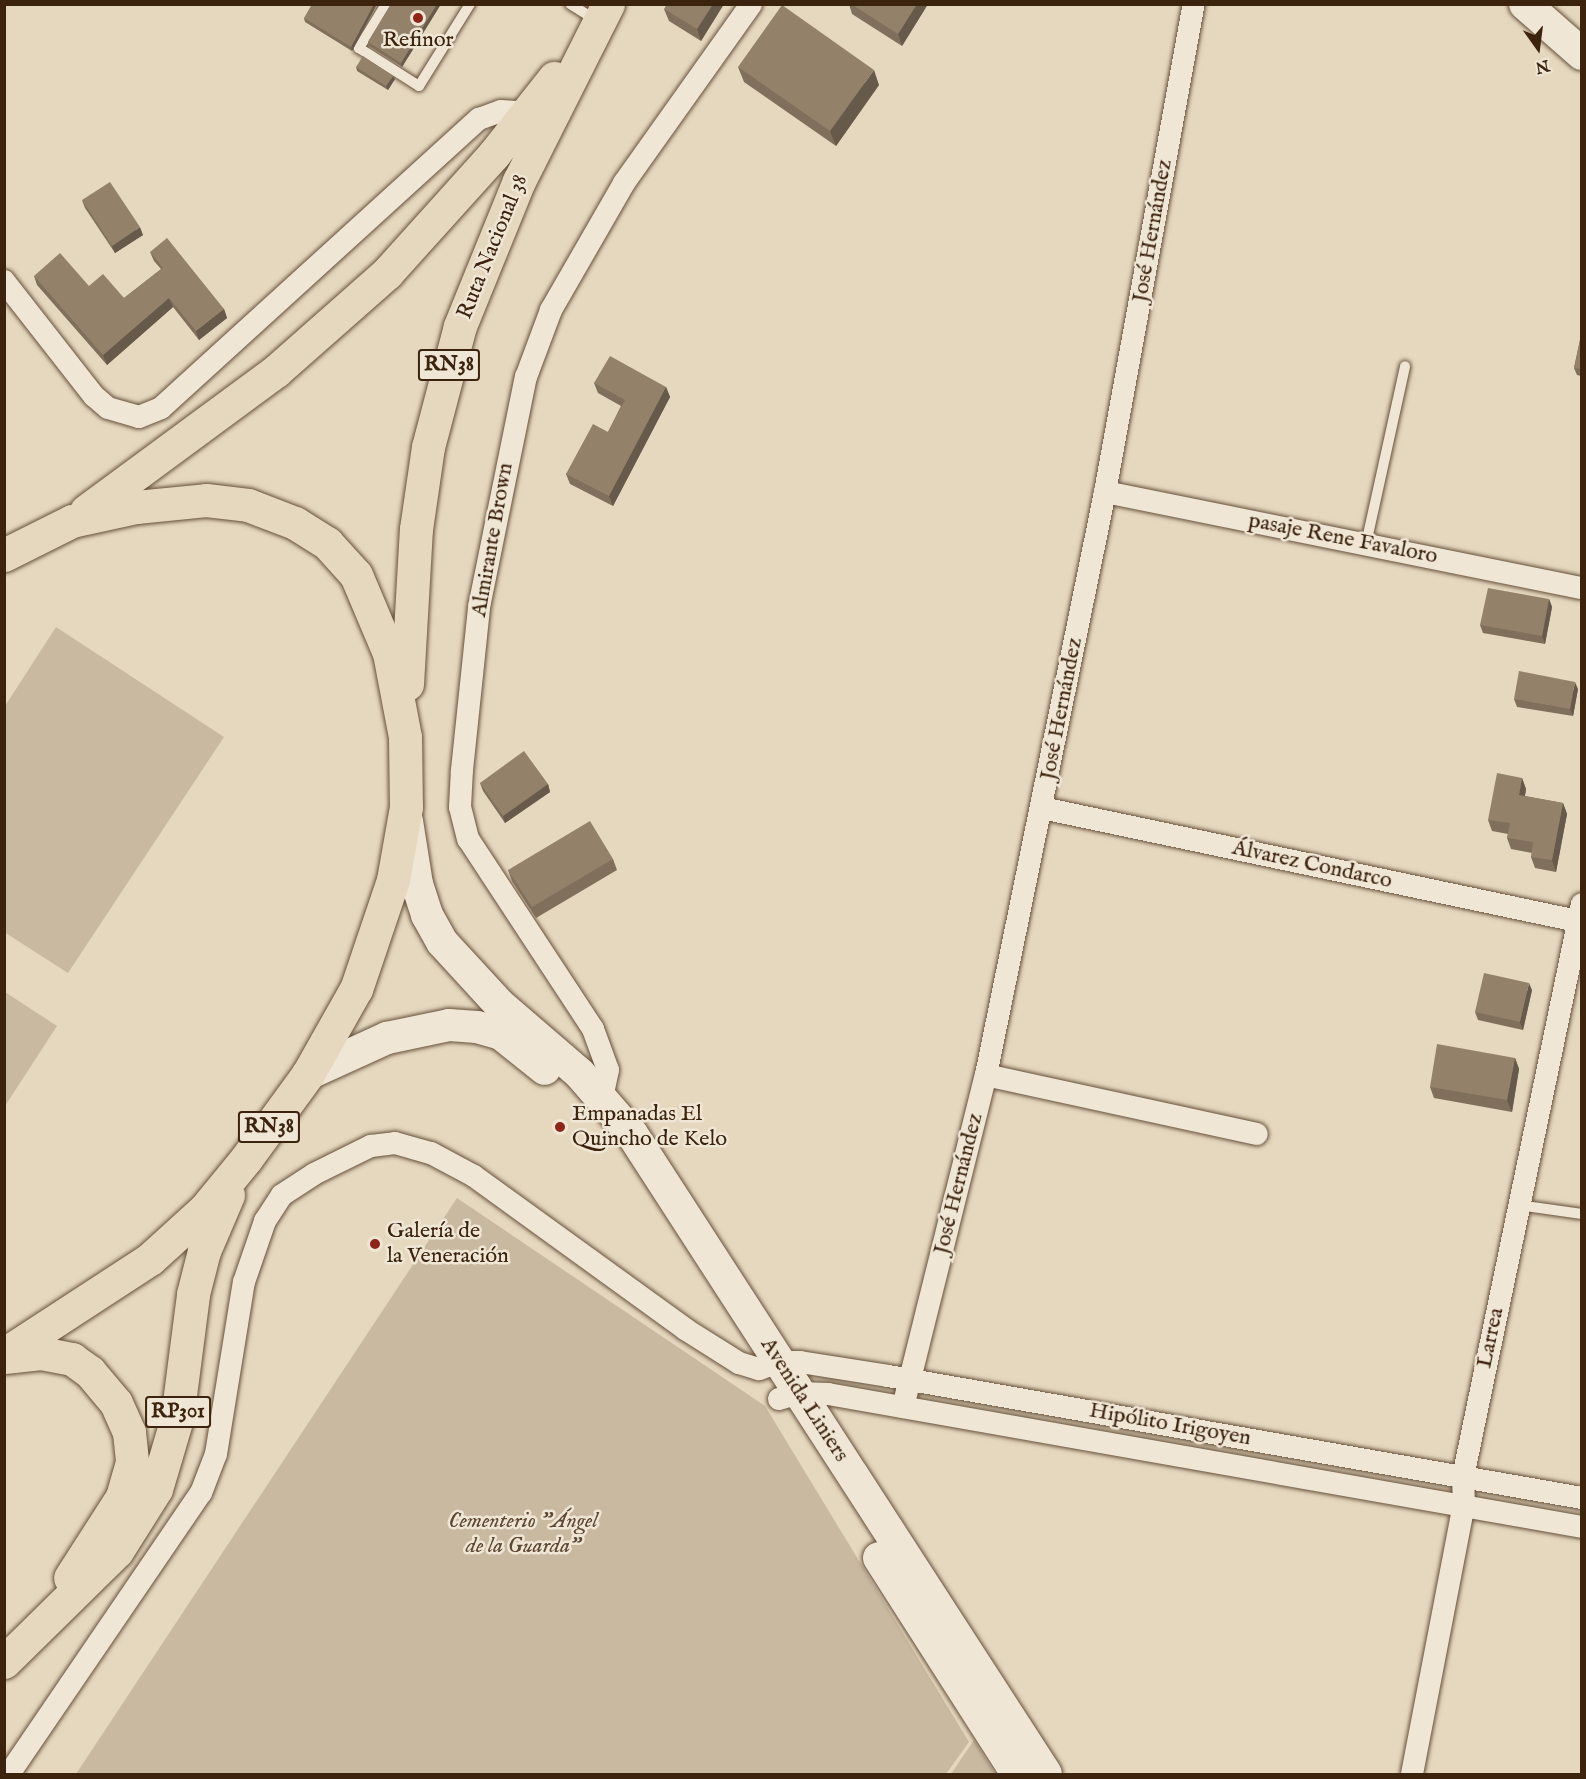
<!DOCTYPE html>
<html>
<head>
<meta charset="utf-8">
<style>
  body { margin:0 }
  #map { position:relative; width:1586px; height:1779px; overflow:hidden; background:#e6d8bf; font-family:"IM FELL English",serif }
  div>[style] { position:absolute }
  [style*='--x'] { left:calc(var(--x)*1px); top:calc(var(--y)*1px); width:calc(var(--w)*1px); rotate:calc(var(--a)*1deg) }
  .green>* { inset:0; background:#c9b9a1 }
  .roads { filter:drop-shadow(0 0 2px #66503a) drop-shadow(0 0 2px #66503a) }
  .lane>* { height:10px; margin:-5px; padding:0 5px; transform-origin:5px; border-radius:5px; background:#efe6d5 }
  .street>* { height:22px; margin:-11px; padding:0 11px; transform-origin:11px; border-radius:11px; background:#efe6d5 }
  .secondary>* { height:32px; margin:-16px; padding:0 16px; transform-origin:16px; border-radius:16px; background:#efe6d5 }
  .primary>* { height:33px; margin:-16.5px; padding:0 16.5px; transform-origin:16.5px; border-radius:16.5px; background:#e6d8bf }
  .wall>* { inset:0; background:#7f6f5b }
  .shaded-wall>* { inset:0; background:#685a4a }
  .building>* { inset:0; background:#94816a }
  .dots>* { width:16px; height:16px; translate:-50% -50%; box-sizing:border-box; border:3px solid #efe6d5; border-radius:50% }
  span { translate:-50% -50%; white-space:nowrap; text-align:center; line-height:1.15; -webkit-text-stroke:5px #efe6d5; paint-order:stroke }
  .shield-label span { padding:2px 4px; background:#efe6d5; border:2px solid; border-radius:4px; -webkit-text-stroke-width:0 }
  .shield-label { font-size:21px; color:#3c230e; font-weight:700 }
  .poi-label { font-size:22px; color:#3c230e }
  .left { translate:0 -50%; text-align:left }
  .street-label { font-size:22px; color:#3c230e }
  .park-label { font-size:22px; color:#5f4833; font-style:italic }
  .frame { position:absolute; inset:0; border:6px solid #3c230e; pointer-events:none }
  .north { position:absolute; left:1508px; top:18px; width:60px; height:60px; -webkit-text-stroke:4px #efe6d5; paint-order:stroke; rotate:166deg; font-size:16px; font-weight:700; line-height:24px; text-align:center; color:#3c230e }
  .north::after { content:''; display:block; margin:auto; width:21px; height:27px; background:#3c230e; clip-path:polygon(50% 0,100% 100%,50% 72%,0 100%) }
</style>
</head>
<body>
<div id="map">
  <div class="green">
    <div style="clip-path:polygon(56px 627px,224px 737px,68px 973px,4px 932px,5px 706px)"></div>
    <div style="clip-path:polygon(5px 992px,57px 1026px,5px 1106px)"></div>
    <div style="clip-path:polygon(457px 1198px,765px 1406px,969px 1742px,946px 1774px,76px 1774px)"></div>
    <div style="clip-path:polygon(974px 1740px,995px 1774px,951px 1774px)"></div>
  </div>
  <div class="roads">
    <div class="lane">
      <div style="--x:386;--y:4;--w:52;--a:121.5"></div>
      <div style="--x:359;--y:48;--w:71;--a:32.3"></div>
      <div style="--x:419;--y:86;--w:97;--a:-58.1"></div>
      <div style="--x:570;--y:4;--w:32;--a:32"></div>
      <div style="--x:1366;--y:544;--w:182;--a:-77.6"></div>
      <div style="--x:1518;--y:1205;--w:65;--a:8"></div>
    </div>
    <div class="street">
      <div style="--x:4;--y:281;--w:146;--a:52"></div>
      <div style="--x:94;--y:396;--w:18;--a:41"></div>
      <div style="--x:108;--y:408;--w:32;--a:16"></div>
      <div style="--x:139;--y:417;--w:24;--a:-22"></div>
      <div style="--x:161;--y:408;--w:430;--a:-42.3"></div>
      <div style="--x:479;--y:119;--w:23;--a:-20"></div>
      <div style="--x:501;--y:111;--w:26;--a:4"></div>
      <div style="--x:1105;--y:492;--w:487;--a:11.4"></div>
      <div style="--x:1042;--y:808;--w:552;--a:11.92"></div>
      <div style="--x:986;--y:1075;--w:277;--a:12.3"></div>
      <div style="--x:602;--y:1098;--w:29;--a:-78"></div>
      <div style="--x:608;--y:1070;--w:44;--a:-110.1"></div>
      <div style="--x:593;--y:1029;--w:227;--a:-123.3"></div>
      <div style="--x:468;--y:839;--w:33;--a:-104"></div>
      <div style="--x:460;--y:807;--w:37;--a:-87"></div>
      <div style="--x:462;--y:770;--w:164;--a:-84"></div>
      <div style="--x:479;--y:607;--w:235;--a:-78.5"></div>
      <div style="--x:526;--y:377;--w:72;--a:-69.5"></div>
      <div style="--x:551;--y:310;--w:146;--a:-60.1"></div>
      <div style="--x:624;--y:183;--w:219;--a:-54.6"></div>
      <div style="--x:779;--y:1399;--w:21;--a:-17"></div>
      <div style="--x:799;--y:1393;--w:29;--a:2"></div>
      <div style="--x:828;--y:1394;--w:766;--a:10"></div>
      <div style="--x:903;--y:1407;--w:342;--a:-76"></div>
      <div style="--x:986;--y:1075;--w:595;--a:-78.46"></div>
      <div style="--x:1105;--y:492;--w:496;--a:-79.7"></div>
      <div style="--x:9;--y:1774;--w:340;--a:-55.7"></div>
      <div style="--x:201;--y:1493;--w:42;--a:-69"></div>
      <div style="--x:216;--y:1454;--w:174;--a:-80.8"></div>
      <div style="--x:244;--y:1282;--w:65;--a:-71"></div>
      <div style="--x:265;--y:1221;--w:31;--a:-57"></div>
      <div style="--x:282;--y:1195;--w:38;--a:-33"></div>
      <div style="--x:314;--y:1174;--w:64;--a:-26.2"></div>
      <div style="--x:371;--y:1146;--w:24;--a:-7"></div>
      <div style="--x:395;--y:1143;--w:37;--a:16"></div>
      <div style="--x:431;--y:1153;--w:49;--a:28.1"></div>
      <div style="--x:474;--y:1176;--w:261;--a:35.9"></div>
      <div style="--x:685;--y:1329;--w:64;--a:32.2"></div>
      <div style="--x:739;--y:1363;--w:21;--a:17"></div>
      <div style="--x:759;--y:1369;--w:21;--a:-19"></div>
      <div style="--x:779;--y:1362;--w:21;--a:0"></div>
      <div style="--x:800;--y:1362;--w:89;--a:9"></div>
      <div style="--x:888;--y:1376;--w:705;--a:9.97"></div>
      <div style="--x:1412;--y:1774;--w:274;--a:-79.1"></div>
      <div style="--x:1464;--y:1505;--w:28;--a:-92"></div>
      <div style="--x:1463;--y:1477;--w:585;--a:-78.27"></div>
    </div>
    <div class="secondary">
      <div style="--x:1525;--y:4;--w:76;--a:41.3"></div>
      <div style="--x:407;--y:821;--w:64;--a:81"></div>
      <div style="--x:417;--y:884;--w:33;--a:72"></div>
      <div style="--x:427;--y:915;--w:31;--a:61"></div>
      <div style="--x:442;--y:942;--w:84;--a:47.4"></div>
      <div style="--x:499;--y:1004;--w:107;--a:40.8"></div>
      <div style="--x:580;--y:1074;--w:79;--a:49.1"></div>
      <div style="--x:632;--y:1134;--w:762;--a:57.1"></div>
      <div style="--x:308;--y:1074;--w:87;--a:-24.5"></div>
      <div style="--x:387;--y:1038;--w:63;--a:-11.8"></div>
      <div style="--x:449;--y:1025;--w:28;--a:4"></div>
      <div style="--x:477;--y:1027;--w:25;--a:16"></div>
      <div style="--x:501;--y:1034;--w:56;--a:38.5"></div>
      <div style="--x:879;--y:1558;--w:256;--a:57.4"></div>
    </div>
    <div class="primary">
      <div style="--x:86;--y:511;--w:236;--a:-36.4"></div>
      <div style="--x:276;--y:371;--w:148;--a:-41.4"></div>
      <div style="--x:387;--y:273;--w:160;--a:-48"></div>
      <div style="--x:494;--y:154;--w:97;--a:-51.7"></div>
      <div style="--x:4;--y:555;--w:76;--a:-26.6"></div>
      <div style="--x:72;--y:521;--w:66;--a:-12.3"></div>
      <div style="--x:136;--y:507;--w:70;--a:-5.7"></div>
      <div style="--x:206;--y:500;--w:42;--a:6.8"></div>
      <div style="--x:248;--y:505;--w:50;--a:21"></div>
      <div style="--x:295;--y:523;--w:38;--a:32"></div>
      <div style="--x:327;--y:543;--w:43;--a:47.8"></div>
      <div style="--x:356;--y:575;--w:85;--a:67.1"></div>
      <div style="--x:389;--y:653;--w:86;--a:79.2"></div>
      <div style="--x:405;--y:737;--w:70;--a:89.2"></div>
      <div style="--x:406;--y:807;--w:74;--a:100.1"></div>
      <div style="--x:393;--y:880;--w:115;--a:108.7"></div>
      <div style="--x:356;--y:989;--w:98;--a:119.5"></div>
      <div style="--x:308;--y:1074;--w:105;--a:126.1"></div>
      <div style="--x:246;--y:1159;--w:65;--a:129.4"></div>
      <div style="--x:205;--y:1209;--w:74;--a:137.7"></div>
      <div style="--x:150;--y:1259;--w:174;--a:146.9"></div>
      <div style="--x:407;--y:684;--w:155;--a:-86.7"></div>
      <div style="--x:416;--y:529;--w:83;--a:-81.7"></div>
      <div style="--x:428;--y:447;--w:125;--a:-75.2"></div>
      <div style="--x:460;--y:326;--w:157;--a:-67.9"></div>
      <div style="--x:519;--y:181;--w:198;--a:-63.3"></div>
      <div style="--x:4;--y:1357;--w:37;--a:-6"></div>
      <div style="--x:41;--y:1353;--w:32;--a:11"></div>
      <div style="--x:72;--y:1359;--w:22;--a:36"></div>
      <div style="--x:90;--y:1372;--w:40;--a:50"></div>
      <div style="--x:116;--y:1403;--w:32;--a:66"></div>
      <div style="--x:129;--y:1432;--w:30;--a:84"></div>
      <div style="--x:132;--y:1462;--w:36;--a:106"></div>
      <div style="--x:122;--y:1497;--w:96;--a:122.7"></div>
      <div style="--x:4;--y:1662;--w:158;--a:-44.5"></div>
      <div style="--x:117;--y:1551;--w:73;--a:-57.8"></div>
      <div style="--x:156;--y:1489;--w:74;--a:-73.5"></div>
      <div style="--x:177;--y:1418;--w:125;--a:-82.6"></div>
      <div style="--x:193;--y:1294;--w:44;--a:-75.7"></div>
      <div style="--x:204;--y:1251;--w:61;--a:-66.8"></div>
    </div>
  </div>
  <div class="wall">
    <div style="clip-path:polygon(377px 4px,352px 51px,305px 22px,304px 18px)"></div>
    <div style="clip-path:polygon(391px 4px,441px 4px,402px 67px,369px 46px,368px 42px)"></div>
    <div style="clip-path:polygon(724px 4px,701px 41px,669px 21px,664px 9px)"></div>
    <div style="clip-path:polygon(849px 4px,928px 4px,902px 46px,852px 14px)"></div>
    <div style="clip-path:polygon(356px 67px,395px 79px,388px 90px,357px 71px)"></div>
    <div style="clip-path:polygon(738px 67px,879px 85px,836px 146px,744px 82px)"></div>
    <div style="clip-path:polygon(82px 200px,143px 235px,115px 253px,85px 208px)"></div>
    <div style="clip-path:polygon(150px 252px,224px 309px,227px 318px,199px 340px,173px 307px,107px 365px,37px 285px,34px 276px,89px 286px,124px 298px,161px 269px,154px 261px)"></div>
    <div style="clip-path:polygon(1581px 335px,1581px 376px,1577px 375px,1574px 368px)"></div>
    <div style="clip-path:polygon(594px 383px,666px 387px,670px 397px,613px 506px,570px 484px,566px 474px,608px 432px,621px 406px,598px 393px)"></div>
    <div style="clip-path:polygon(1549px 599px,1552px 607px,1545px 644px,1483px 633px,1480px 625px)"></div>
    <div style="clip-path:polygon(1578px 689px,1573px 716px,1517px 707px,1514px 699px)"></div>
    <div style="clip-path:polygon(1522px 778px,1526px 789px,1525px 796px,1563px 803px,1567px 814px,1556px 872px,1535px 868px,1531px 857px,1532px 853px,1511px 849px,1507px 838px,1508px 834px,1492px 831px,1488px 820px)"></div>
    <div style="clip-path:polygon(480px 783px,548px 784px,550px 792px,505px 823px,483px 791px)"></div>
    <div style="clip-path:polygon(613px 859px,617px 870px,536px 918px,512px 881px,508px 870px)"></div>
    <div style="clip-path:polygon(1532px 990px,1523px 1030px,1478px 1020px,1475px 1012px)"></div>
    <div style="clip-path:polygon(1515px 1058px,1519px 1069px,1512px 1112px,1434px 1098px,1430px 1087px)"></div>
  </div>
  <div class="shaded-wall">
    <div style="clip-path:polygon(374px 4px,377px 4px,352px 51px,351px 47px)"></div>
    <div style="clip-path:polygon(437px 4px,441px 4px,402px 67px,401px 63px)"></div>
    <div style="clip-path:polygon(713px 4px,724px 4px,701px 41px,697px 29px)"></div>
    <div style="clip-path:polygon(917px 4px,928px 4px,902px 46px,898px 34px)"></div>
    <div style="clip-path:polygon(874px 70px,879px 85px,836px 146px,830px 131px)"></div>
    <div style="clip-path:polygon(393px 76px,395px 79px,388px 90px,386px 86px)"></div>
    <div style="clip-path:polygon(140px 227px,143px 235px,115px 253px,112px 246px)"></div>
    <div style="clip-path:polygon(169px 298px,173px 307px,107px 365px,103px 355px)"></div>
    <div style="clip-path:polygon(224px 309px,227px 318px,199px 340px,196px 331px)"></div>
    <div style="clip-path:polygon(666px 387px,670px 397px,613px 506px,609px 496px)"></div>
    <div style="clip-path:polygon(1549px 599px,1552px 607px,1545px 644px,1542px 636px)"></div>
    <div style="clip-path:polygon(1575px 682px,1578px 689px,1573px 716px,1570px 709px)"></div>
    <div style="clip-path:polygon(1522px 778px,1526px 789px,1523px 806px,1519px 795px)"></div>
    <div style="clip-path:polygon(548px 784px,550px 792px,505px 823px,503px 816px)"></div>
    <div style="clip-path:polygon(1563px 803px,1567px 814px,1556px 872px,1552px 860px)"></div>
    <div style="clip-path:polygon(1529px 983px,1532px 990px,1523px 1030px,1520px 1022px)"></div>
    <div style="clip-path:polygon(1515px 1058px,1519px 1069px,1512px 1112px,1507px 1100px)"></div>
  </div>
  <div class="building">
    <div style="clip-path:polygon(312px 4px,374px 4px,351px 47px,304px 18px)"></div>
    <div style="clip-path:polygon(391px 4px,437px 4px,401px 63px,368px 42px)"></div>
    <div style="clip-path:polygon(667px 4px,713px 4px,697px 29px,664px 9px)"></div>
    <div style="clip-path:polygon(851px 4px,917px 4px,898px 34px)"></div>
    <div style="clip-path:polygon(782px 5px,874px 70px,830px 131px,738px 67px)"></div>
    <div style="clip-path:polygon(363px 56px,393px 76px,386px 86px,356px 67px)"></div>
    <div style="clip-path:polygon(110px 182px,140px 227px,112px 246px,82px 200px)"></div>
    <div style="clip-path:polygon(167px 238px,224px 309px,196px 331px,169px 298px,103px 355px,34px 276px,60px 253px,89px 286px,103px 274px,124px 298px,163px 268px,150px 252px)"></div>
    <div style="clip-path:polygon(1581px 335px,1581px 369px,1574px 368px)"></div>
    <div style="clip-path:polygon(610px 356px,666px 387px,609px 496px,566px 474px,593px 424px,608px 432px,625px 400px,594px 383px)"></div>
    <div style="clip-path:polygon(1488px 588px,1549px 599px,1542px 636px,1480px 625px)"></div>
    <div style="clip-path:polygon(1519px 671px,1575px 682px,1570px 709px,1514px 699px)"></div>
    <div style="clip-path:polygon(524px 751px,548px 784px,503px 816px,480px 783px)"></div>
    <div style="clip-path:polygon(1497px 773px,1522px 778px,1519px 795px,1563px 803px,1552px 860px,1531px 857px,1533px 842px,1507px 838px,1510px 823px,1488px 820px)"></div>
    <div style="clip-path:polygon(590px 821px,613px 859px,532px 907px,508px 870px)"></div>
    <div style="clip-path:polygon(1484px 973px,1529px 983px,1520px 1022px,1475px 1012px)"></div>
    <div style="clip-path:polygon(1437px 1044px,1515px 1058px,1507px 1100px,1430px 1087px)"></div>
  </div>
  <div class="dots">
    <div style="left:418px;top:18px;background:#8f2418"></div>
    <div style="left:560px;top:1127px;background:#8f2418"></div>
    <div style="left:375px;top:1244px;background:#8f2418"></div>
  </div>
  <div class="shield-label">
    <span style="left:449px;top:365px">RN38</span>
    <span style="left:269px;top:1127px">RN38</span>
    <span style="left:178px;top:1412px">RP301</span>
  </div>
  <div class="poi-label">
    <span style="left:418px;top:41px">Refinor</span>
    <span class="left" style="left:572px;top:1127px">Empanadas El<br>Quincho de Kelo</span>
    <span class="left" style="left:387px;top:1244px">Galería de<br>la Veneración</span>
  </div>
  <div class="street-label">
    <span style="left:1153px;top:231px;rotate:-80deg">José Hernández</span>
    <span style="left:493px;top:247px;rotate:-68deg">Ruta Nacional 38</span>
    <span style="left:1343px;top:539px;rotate:11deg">pasaje Rene Favaloro</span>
    <span style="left:493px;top:540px;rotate:-80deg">Almirante Brown</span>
    <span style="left:1062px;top:709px;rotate:-79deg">José Hernández</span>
    <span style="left:1312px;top:865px;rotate:12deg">Álvarez Condarco</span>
    <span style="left:959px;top:1184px;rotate:-76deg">José Hernández</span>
    <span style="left:1491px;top:1338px;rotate:-78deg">Larrea</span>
    <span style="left:804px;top:1400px;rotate:57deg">Avenida Liniers</span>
    <span style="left:1170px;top:1425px;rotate:10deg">Hipólito Irigoyen</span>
  </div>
  <div class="park-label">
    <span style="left:523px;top:1534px">Cementerio "Ángel<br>de la Guarda"</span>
  </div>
  <div class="frame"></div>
  <div class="north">N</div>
</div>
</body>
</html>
